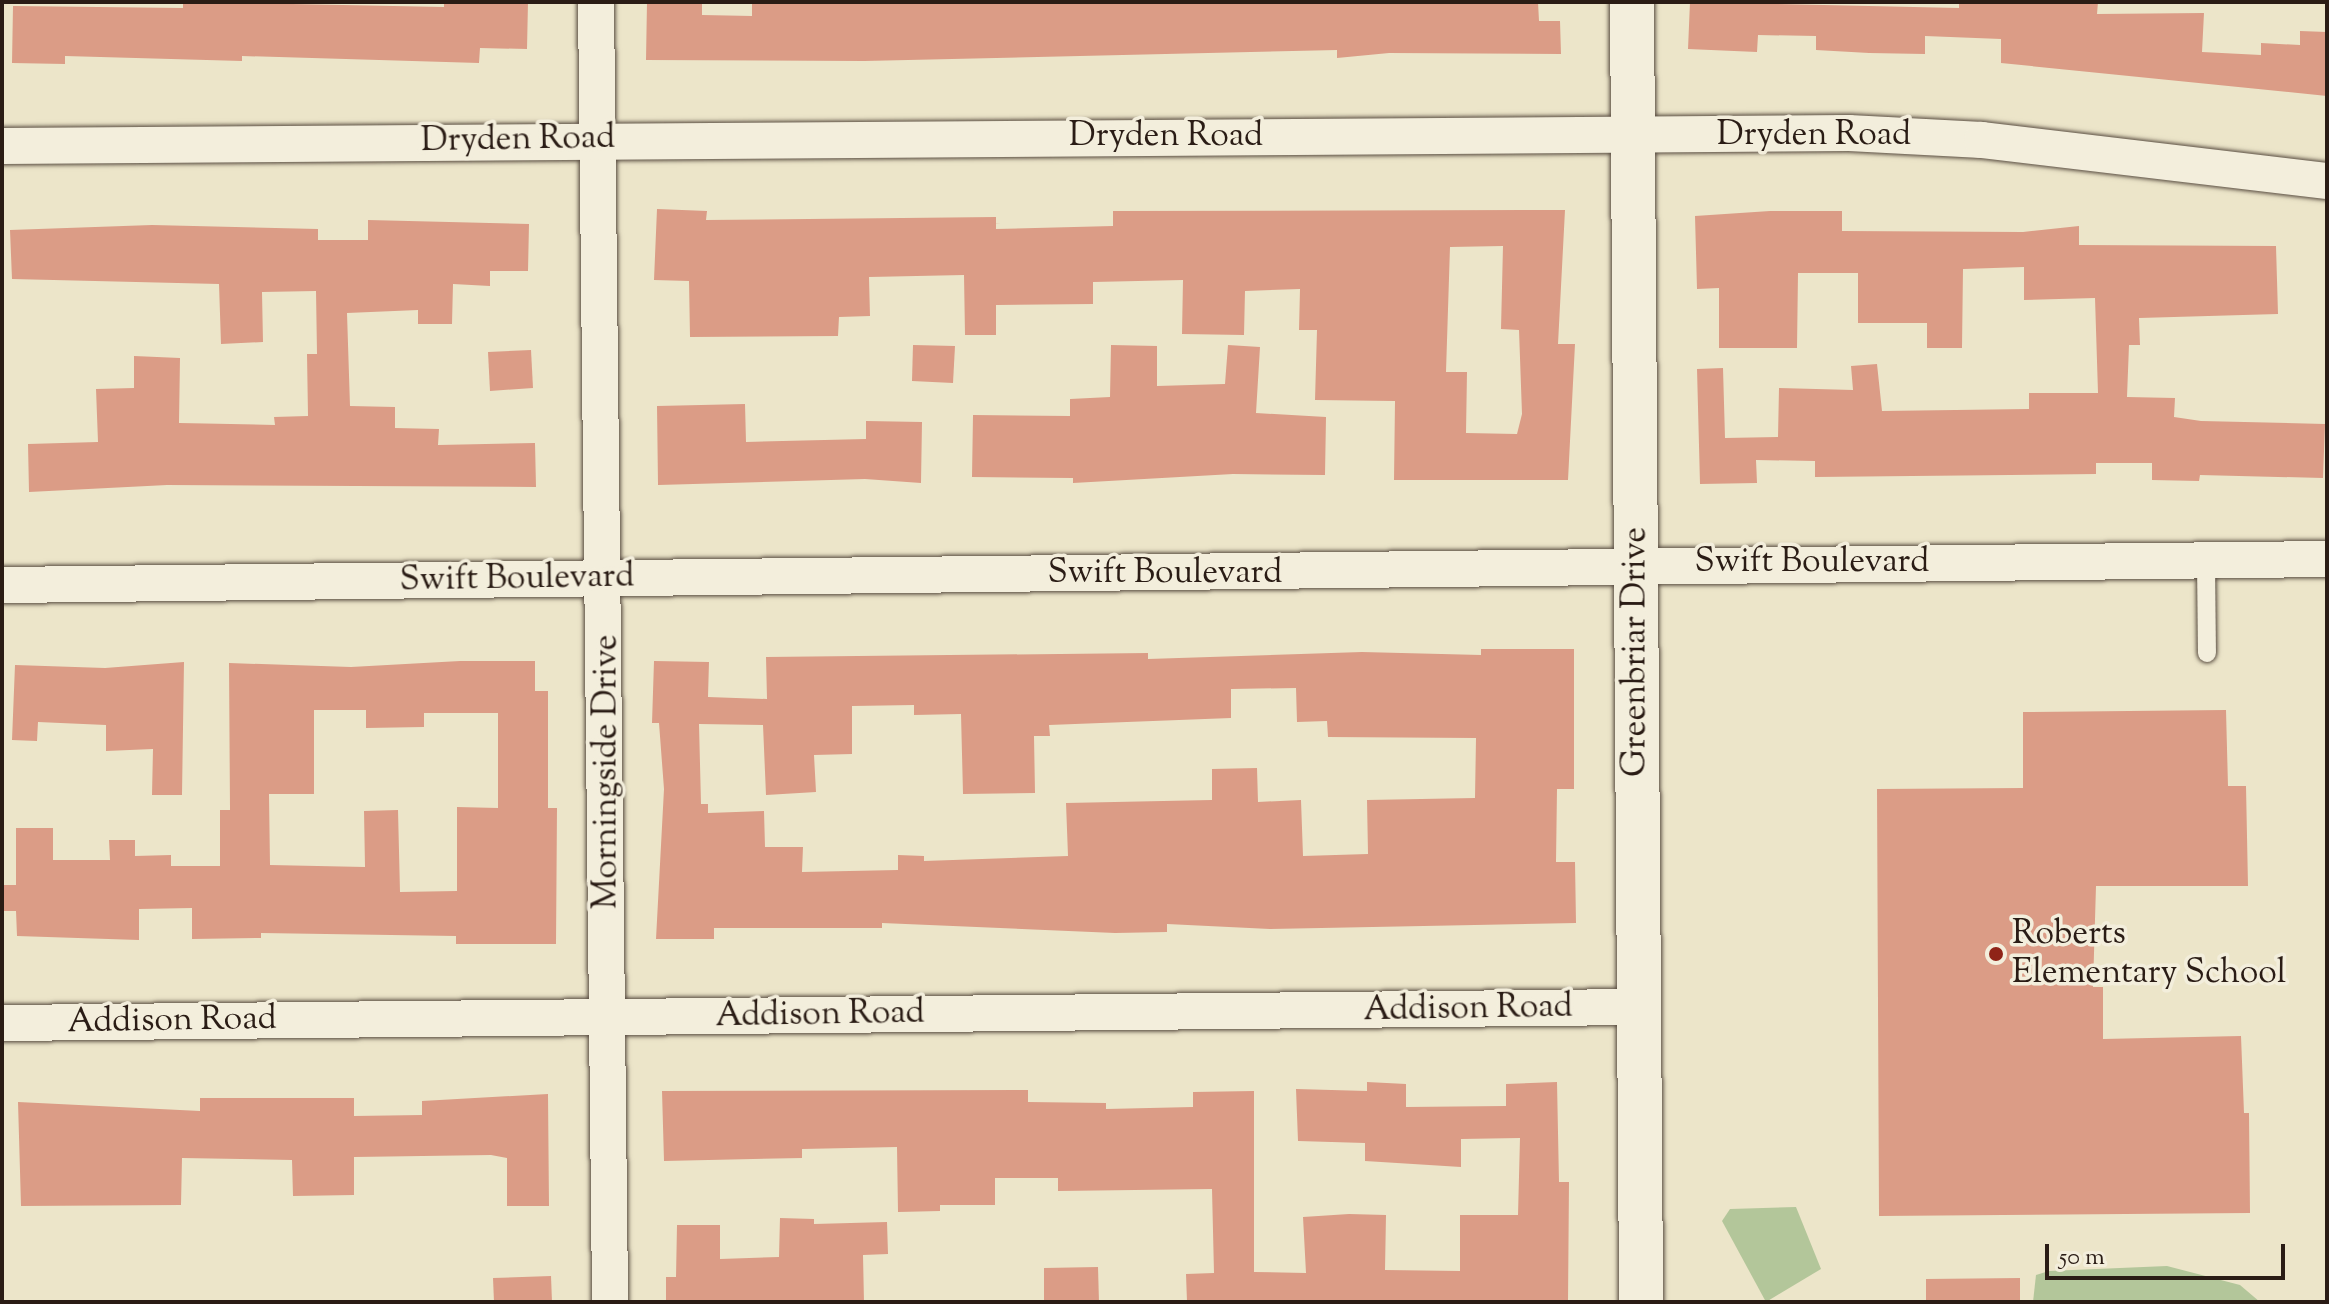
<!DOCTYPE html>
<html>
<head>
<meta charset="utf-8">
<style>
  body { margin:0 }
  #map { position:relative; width:2329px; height:1304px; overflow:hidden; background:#ece5c9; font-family:"Sorts Mill Goudy",serif }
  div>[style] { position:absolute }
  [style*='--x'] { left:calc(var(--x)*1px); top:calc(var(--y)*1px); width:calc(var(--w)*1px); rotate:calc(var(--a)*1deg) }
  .green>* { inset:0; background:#b3c69a }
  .building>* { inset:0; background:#db9c86 }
  .roads { filter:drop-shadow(0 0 2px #5a4e42) drop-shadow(0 0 2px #5a4e42) }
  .lane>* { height:18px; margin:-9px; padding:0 9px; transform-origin:9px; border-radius:9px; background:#f3eedc }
  .street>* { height:36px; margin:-18px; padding:0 18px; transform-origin:18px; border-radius:18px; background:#f3eedc }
  .secondary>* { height:44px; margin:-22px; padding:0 22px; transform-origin:22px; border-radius:22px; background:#f3eedc }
  .dots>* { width:22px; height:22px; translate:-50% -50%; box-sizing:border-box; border:4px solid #f3eedc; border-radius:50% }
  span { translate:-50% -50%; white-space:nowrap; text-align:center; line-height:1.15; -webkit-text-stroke:7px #f3eedc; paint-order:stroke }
  .street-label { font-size:34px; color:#2a1c15 }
  .poi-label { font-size:34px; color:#2a1c15 }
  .left { translate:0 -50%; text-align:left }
  .frame { position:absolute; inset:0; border:4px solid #2a1c15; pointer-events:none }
  .scale { position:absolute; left:2045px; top:1244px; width:240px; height:36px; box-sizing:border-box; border:4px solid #2a1c15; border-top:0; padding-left:10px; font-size:24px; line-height:28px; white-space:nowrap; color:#2a1c15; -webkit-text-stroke:6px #f3eedc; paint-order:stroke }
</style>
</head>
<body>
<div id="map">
  <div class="green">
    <div style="clip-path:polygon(1796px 1207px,1821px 1269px,1766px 1302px,1722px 1221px,1730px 1209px)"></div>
    <div style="clip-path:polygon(2167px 1266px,2240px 1285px,2260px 1302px,2033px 1302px,2036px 1275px,2049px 1271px)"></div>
  </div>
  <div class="building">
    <div style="clip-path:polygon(183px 2px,444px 7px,444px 2px,528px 2px,527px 49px,480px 48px,479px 63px,242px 56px,242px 61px,65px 56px,65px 64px,12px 63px,13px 6px,183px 8px)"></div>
    <div style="clip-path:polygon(647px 2px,702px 2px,702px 15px,752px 16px,752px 2px,1538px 2px,1539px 21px,1560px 21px,1561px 54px,1389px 53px,1337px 58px,1337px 50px,864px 61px,646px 60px)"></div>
    <div style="clip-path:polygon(1690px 2px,1959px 8px,1959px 2px,2098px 2px,2097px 14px,2204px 13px,2202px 52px,2261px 55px,2261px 43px,2300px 45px,2300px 31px,2327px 32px,2327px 96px,2001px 63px,2001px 39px,1925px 36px,1925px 54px,1869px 53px,1816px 50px,1816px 36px,1758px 35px,1757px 52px,1688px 49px)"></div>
    <div style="clip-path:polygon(evenodd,657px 209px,707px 211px,706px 220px,996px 217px,996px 229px,1113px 226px,1113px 211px,1565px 210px,1558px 344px,1575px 344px,1568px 480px,1394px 480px,1395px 401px,1315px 400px,1317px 330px,1299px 330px,1300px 289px,1245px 291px,1244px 335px,1182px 334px,1183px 280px,1093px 282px,1093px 304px,996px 305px,996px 335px,965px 335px,964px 275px,869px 277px,870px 316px,839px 317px,838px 336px,690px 337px,689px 281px,654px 280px,657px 209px,1503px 246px,1501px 329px,1519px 330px,1522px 414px,1517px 434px,1466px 433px,1467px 372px,1446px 372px,1450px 247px,1503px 246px)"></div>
    <div style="clip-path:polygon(1770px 211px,1842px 211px,1842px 231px,2023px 232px,2079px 226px,2079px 245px,2276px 246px,2278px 314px,2139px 318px,2140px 345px,2129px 345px,2127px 397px,2175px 398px,2174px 417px,2201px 421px,2325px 424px,2323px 478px,2200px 475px,2199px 481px,2152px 480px,2152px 463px,2096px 463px,2096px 474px,1815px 477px,1815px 461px,1756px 460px,1757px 483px,1700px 484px,1697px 369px,1723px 368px,1725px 438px,1778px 437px,1779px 388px,1853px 390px,1851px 366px,1877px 364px,1882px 411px,2029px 409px,2029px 393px,2098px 393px,2095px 298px,2024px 300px,2024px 267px,1963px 269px,1962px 348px,1927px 348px,1927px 323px,1858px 323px,1858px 273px,1798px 273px,1797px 348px,1719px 348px,1719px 288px,1697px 289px,1695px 216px)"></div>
    <div style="clip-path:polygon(368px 220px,529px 224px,528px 271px,490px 271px,490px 286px,453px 284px,452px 324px,418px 324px,418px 310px,347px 313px,350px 406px,395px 407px,395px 428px,439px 429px,438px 445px,535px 443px,536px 487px,167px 485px,29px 492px,28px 444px,98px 442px,96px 389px,134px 388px,134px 356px,180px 358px,179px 423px,275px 425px,274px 417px,308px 416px,307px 354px,317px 354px,316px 291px,262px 292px,263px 342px,221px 344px,219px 284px,12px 279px,10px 230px,152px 225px,318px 229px,318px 240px,368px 240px)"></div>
    <div style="clip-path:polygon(913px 345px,955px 346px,953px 383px,912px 381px)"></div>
    <div style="clip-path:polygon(1111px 345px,1157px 346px,1157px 386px,1225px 384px,1228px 345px,1260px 347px,1256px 413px,1326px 417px,1325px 475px,1233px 474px,1073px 483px,1073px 478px,972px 477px,973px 415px,1070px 416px,1070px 399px,1110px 397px)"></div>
    <div style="clip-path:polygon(531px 350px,533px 388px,490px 391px,488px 352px)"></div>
    <div style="clip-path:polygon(745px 404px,746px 442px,866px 439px,866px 421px,922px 422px,921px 483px,865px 479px,658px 485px,657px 406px)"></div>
    <div style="clip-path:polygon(evenodd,1481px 649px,1574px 649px,1574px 789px,1557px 789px,1556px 862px,1575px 862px,1576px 923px,1270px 929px,1167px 924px,1167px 932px,1115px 933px,882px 923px,882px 928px,714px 928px,714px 939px,656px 939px,664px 789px,659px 723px,652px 723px,654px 661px,709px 662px,708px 697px,767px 699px,766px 657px,1148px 653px,1148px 659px,1362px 652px,1481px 655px,1481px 649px,1296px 688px,1297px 722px,1327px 721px,1328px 737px,1476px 738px,1475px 798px,1367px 800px,1368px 854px,1303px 856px,1301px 800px,1258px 802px,1257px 768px,1212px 769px,1212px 800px,1066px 803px,1068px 856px,924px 861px,924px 856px,898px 855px,898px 870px,802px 872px,803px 847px,765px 847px,764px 811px,708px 813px,708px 804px,701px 804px,699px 724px,763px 725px,766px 795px,816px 792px,814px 755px,852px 754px,852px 706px,914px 705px,914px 715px,961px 714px,963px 794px,1035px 793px,1034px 736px,1050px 736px,1049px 725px,1231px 718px,1231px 689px,1296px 688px)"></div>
    <div style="clip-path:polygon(evenodd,460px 661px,535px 661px,535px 691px,548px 691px,548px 808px,557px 808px,556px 944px,456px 944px,456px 936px,261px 933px,261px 938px,192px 939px,192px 908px,139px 909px,139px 940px,17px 936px,16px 911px,2px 911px,2px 885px,16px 885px,16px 828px,53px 828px,53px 860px,110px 860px,109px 840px,135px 840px,135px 856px,171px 855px,171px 866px,220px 866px,220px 810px,230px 810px,229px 663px,351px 667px,460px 661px,314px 710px,366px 710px,366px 728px,424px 727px,424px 713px,498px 713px,498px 808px,457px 807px,457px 891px,400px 892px,398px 810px,364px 811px,365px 867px,270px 865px,269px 794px,314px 794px,314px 710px)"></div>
    <div style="clip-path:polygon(184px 662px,182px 795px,152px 795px,153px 749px,106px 751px,106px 725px,38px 722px,37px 741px,12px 740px,15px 665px,105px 668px)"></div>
    <div style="clip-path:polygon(2226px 710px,2228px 786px,2246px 786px,2248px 886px,2096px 886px,2093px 987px,2103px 987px,2103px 1039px,2241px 1036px,2244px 1113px,2249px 1113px,2250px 1213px,1879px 1216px,1877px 789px,2023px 788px,2023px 712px)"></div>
    <div style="clip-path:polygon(1367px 1082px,1406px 1084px,1406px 1107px,1506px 1106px,1506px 1084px,1557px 1082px,1559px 1182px,1569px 1182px,1568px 1302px,1187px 1302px,1186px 1274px,1214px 1273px,1212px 1189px,1058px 1191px,1058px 1178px,995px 1178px,995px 1205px,940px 1205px,940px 1211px,898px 1212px,897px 1147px,802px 1149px,802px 1158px,664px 1161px,662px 1091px,1028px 1090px,1028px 1102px,1106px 1103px,1106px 1109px,1193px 1107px,1193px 1092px,1254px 1091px,1254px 1272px,1306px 1273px,1303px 1217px,1349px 1214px,1386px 1215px,1385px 1270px,1460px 1271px,1460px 1215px,1518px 1215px,1520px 1138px,1461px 1139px,1461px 1167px,1365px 1161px,1365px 1143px,1298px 1141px,1296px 1089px,1367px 1091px)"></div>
    <div style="clip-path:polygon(548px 1094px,549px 1206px,507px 1206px,507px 1158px,491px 1155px,354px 1157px,354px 1195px,293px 1196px,292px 1160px,182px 1158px,181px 1205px,21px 1206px,18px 1102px,200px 1111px,200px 1098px,354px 1098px,354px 1116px,422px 1115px,422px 1101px)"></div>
    <div style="clip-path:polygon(780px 1218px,814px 1219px,814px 1224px,887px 1222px,888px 1254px,863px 1255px,864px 1302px,666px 1302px,666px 1277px,676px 1277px,677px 1225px,720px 1225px,720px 1259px,779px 1257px)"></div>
    <div style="clip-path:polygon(1098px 1267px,1099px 1302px,1044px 1302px,1044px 1268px)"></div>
    <div style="clip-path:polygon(551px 1276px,552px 1302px,494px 1302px,493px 1278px)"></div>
    <div style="clip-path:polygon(2020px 1278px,2020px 1302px,1926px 1302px,1926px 1279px)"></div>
  </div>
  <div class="roads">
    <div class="lane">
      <div style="--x:2206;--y:561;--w:92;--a:89.4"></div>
    </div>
    <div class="street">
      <div style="--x:596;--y:2;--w:1300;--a:89.38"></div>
      <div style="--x:2;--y:146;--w:1847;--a:-0.4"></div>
      <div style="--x:1849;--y:133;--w:133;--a:3"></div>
      <div style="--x:1982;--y:140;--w:347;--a:6.8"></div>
      <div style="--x:2;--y:585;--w:2325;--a:-0.64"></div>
      <div style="--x:2;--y:1023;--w:1637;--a:-0.56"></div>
    </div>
    <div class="secondary">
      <div style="--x:1632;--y:2;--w:1300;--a:89.6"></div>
    </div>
  </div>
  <div class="dots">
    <div style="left:1996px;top:954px;background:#8f2418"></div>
  </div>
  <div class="street-label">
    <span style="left:1814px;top:136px">Dryden Road</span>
    <span style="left:1166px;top:137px">Dryden Road</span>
    <span style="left:518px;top:140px;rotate:-1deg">Dryden Road</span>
    <span style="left:1812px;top:563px">Swift Boulevard</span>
    <span style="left:1165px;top:574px">Swift Boulevard</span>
    <span style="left:517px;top:579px;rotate:-1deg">Swift Boulevard</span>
    <span style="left:1636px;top:652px;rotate:-90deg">Greenbriar Drive</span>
    <span style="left:607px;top:772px;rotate:-90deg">Morningside Drive</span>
    <span style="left:1468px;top:1009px;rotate:-1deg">Addison Road</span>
    <span style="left:820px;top:1015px;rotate:-1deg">Addison Road</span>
    <span style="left:172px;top:1021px;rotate:-1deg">Addison Road</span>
  </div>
  <div class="poi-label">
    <span class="left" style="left:2012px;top:954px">Roberts<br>Elementary School</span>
  </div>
  <div class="frame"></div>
  <div class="scale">50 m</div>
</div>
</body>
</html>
